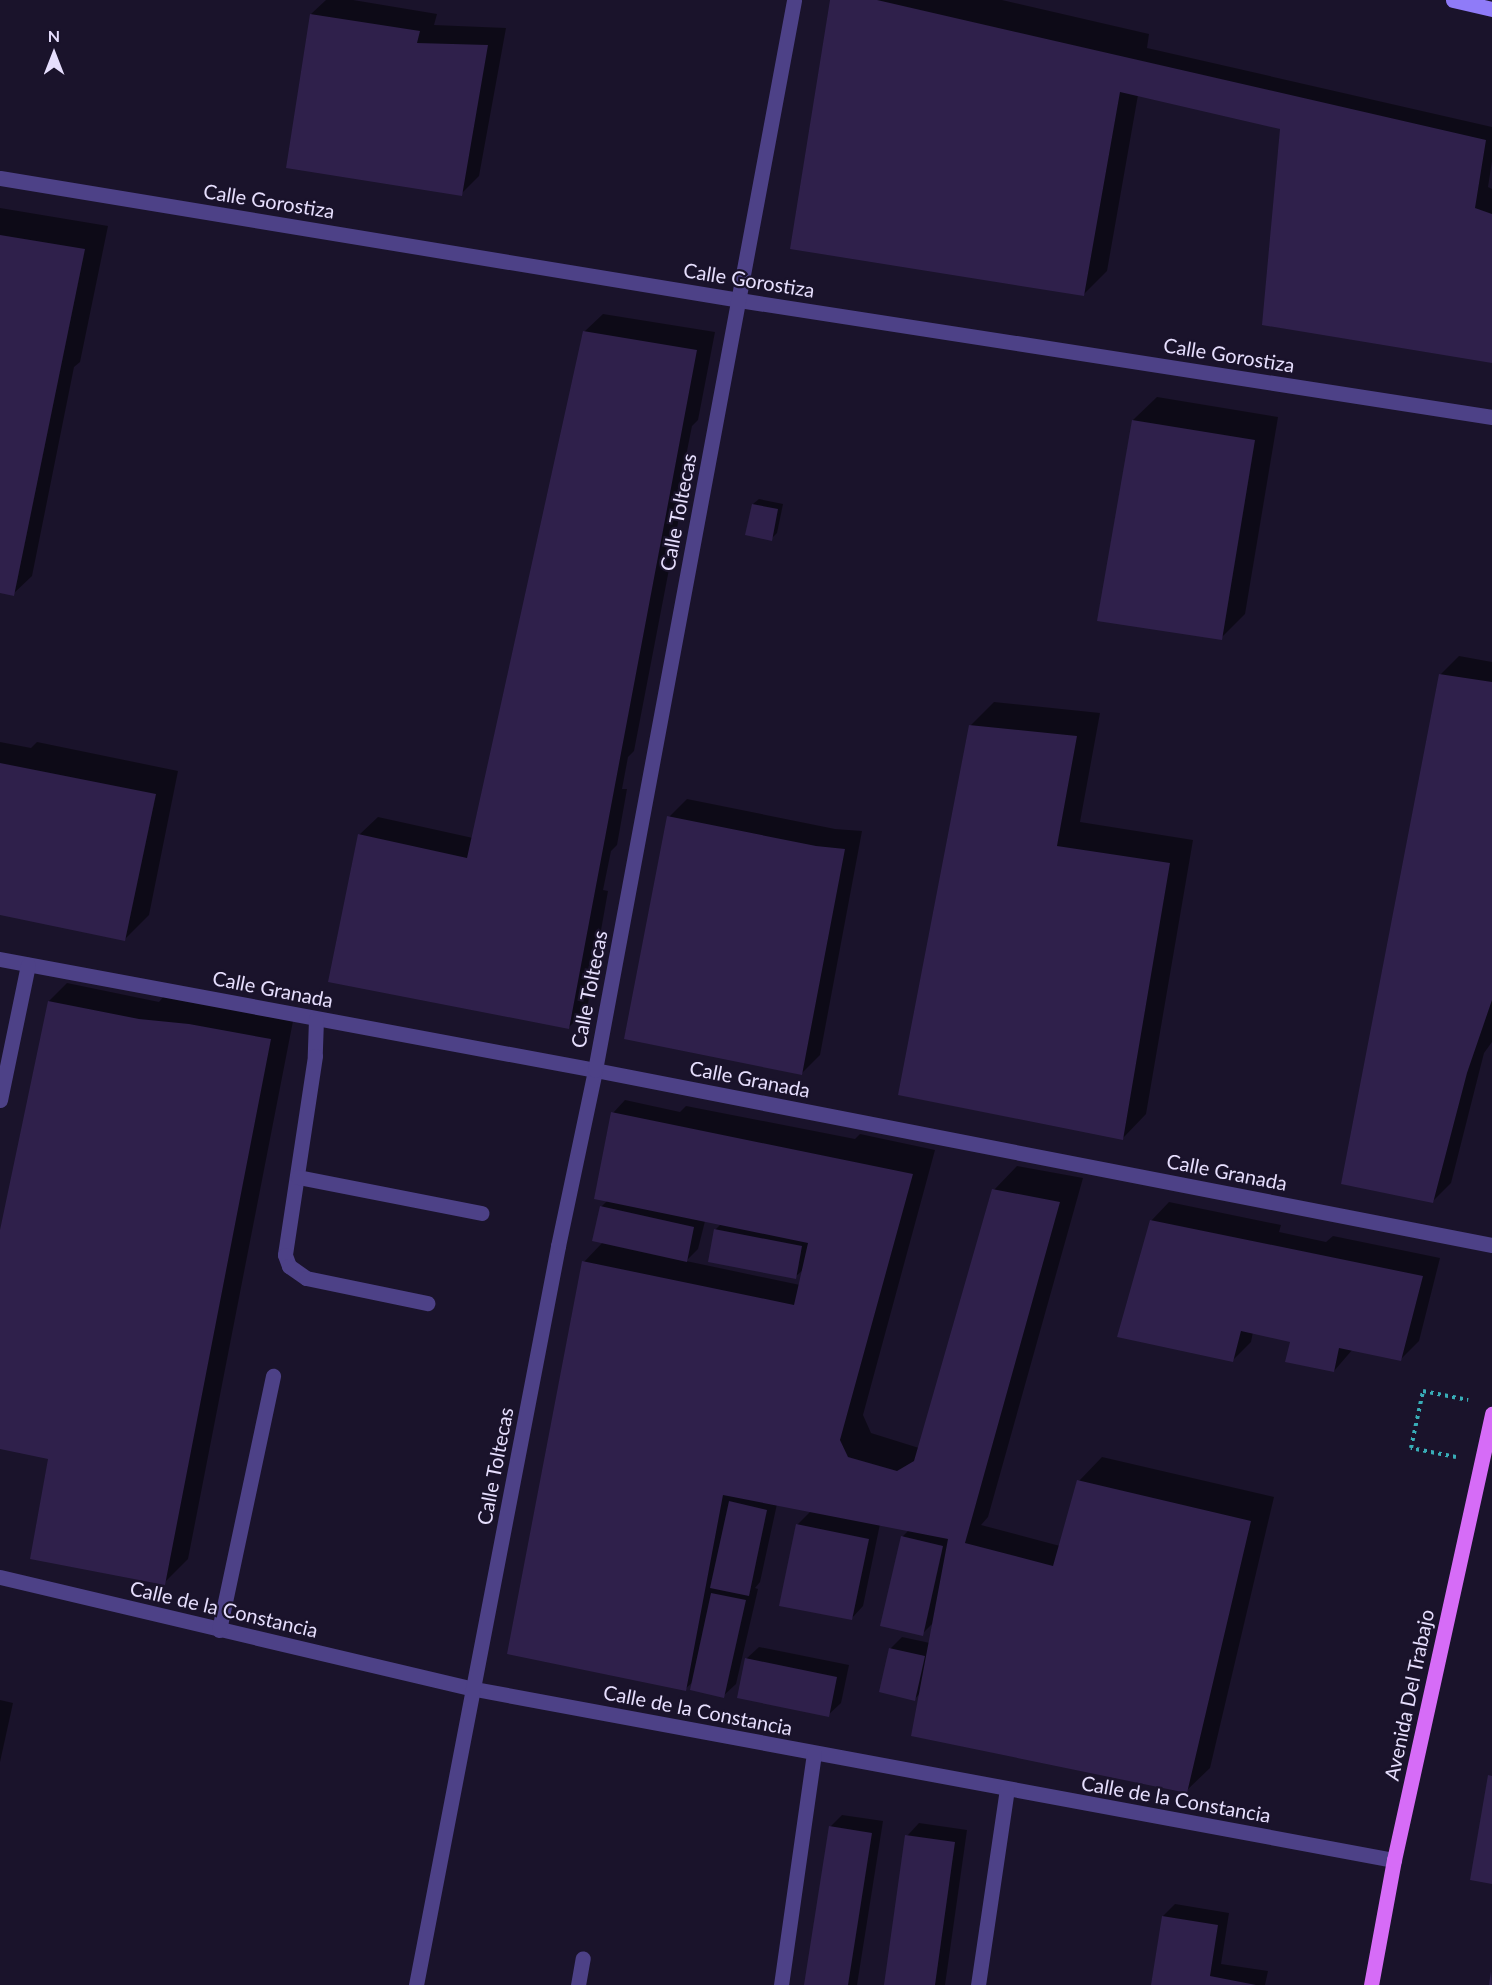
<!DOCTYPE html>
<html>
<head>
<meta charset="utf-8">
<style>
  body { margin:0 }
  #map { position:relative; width:1492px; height:1985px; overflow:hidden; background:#1a132b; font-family:Lato,sans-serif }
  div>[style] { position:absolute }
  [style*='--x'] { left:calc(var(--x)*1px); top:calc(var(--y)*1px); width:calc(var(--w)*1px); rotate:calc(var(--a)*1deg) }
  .shadow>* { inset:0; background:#0007 }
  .building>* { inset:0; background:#2f204b }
  .path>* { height:4px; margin-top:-2px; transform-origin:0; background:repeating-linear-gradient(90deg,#38adb7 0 3px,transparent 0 7.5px) }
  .lane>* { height:15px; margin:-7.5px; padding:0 7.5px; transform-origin:7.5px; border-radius:7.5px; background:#4d4187 }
  .street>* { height:15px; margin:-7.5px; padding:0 7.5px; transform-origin:7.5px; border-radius:7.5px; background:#4d4187 }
  .secondary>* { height:15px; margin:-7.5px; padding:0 7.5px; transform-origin:7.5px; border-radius:7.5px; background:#8f7bf8 }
  .primary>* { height:15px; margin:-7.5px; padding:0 7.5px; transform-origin:7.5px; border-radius:7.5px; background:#d66cf7 }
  span { translate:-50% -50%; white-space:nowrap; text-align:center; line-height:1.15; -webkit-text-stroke:4.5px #1a132b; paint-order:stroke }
  .street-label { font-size:20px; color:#e6defd }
  .north { position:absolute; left:24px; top:24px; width:60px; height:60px; -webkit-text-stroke:4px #1a132b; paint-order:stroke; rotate:0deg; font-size:16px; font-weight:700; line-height:24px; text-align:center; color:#e6defd }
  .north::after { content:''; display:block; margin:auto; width:21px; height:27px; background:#e6defd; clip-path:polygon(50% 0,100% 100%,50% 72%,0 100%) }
</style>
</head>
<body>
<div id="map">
  <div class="shadow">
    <div style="clip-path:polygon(326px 0,353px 0,437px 14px,434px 25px,506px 28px,479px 176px,461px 194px,311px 14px)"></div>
    <div style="clip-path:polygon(832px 0,1002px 0,1149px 34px,1147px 48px,1492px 127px,1492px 161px,1488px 187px,1492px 189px,1492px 362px,1283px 129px,1138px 95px,1107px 271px,1083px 295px)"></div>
    <div style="clip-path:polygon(0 208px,108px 226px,80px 362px,74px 367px,32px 576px,13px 594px,0 592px)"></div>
    <div style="clip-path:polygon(603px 314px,715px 332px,698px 420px,692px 426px,676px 506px,681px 507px,634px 751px,628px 757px,622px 789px,627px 789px,617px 845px,611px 851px,603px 890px,608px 891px,587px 1009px,569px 1027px,359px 835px,378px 817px,473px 838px,584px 332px)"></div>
    <div style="clip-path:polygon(1157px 397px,1278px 417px,1245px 614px,1221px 638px,1133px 420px)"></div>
    <div style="clip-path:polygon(759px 499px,783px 504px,777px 533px,771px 539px,753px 504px)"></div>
    <div style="clip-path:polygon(1459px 656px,1492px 662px,1492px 1042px,1484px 1053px,1451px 1183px,1433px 1201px,1440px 675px)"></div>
    <div style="clip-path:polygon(994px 702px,1100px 713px,1080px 822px,1193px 840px,1146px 1114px,1123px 1138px,970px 726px)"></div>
    <div style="clip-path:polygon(0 742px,31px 748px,37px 742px,178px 771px,149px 915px,125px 939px,0 914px)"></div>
    <div style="clip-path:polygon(687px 799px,835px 829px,862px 831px,820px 1055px,802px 1073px,669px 817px)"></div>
    <div style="clip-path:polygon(67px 983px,159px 1002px,164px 996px,294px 1016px,188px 1559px,164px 1583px,53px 1452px,0 1448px,0 1238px,49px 1001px)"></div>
    <div style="clip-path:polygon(evenodd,625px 1100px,680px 1112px,686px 1106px,855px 1139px,860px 1134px,935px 1150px,863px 1415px,871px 1433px,919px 1448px,994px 1190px,1017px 1166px,1083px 1178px,988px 1517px,981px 1525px,1060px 1546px,1079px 1481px,1102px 1457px,1274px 1497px,1210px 1768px,1186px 1791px,920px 1693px,915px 1699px,890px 1649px,902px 1637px,930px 1643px,933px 1623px,922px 1634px,903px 1536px,909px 1530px,880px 1524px,863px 1606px,851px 1619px,797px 1525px,811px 1511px,777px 1504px,760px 1582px,755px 1588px,758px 1589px,736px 1684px,723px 1696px,693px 1682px,685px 1689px,584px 1262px,603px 1242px,601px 1207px,607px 1201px,613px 1113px,625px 1100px,705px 1221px,721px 1224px,715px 1230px,795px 1277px,804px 1269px,800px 1285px,686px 1261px,698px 1249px,705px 1221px)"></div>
    <div style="clip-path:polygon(1169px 1202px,1281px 1225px,1279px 1232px,1326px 1242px,1333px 1236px,1440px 1258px,1419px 1341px,1401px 1359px,1353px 1349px,1334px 1371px,1293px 1336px,1253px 1332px,1251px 1342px,1233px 1360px,1151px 1221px)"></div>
    <div style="clip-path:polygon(759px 1647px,849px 1665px,841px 1703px,828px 1715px,746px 1659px)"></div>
    <div style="clip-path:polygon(0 1700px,13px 1703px,0 1762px)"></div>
    <div style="clip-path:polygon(842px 1815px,883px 1821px,857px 1985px,805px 1985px,830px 1827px)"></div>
    <div style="clip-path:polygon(919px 1823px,967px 1830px,945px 1985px,886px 1985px,907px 1836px)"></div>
    <div style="clip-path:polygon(1175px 1904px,1229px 1913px,1221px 1964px,1268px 1971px,1265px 1985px,1152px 1985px,1163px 1916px)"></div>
  </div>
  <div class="building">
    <div style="clip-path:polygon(830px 0,877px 0,1486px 140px,1475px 208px,1492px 214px,1492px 363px,1262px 325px,1280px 129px,1120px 92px,1084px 296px,790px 249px)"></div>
    <div style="clip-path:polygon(310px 14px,420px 31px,417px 43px,488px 45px,462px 196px,286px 168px)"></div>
    <div style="clip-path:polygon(0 235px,85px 249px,14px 596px,0 593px)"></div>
    <div style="clip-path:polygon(583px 331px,697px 350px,569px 1029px,328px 982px,358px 834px,467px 858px)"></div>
    <div style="clip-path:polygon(1132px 420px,1255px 440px,1222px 640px,1097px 621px)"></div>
    <div style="clip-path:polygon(752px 504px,778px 509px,772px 541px,745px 535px)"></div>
    <div style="clip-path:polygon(1439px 674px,1492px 682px,1492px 1000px,1467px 1073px,1433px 1203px,1341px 1184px)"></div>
    <div style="clip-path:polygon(969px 725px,1077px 736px,1057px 846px,1170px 863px,1123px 1140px,898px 1095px)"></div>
    <div style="clip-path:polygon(0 763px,156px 794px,125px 941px,0 915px)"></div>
    <div style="clip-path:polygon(667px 816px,816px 846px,845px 849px,802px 1075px,624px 1039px)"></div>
    <div style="clip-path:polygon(48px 1001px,139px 1019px,189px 1024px,271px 1039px,165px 1585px,30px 1559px,48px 1459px,0 1449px,0 1230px)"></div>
    <div style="clip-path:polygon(611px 1112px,913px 1174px,840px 1440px,848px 1457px,897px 1471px,914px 1461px,992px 1189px,1060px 1202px,965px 1543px,1053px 1566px,1077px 1480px,1251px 1521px,1187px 1793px,911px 1736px,948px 1539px,723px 1495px,686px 1691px,507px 1654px,582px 1261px,794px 1305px,808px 1243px,594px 1199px)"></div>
    <div style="clip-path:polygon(600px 1206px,694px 1227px,687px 1262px,592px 1241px)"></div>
    <div style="clip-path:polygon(1150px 1220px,1423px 1276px,1401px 1361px,1339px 1348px,1334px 1372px,1285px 1362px,1290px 1342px,1241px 1331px,1233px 1362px,1117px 1337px)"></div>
    <div style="clip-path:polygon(714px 1229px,802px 1246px,796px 1279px,708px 1262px)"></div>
    <div style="clip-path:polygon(729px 1501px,767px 1510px,749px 1596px,710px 1588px)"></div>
    <div style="clip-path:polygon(796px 1524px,869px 1539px,852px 1620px,779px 1606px)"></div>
    <div style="clip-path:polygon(901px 1536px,943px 1546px,923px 1636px,880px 1626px)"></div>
    <div style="clip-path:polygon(711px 1593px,746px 1600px,724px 1698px,690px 1690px)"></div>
    <div style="clip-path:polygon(889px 1648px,925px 1656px,915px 1701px,879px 1692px)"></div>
    <div style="clip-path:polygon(745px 1658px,837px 1677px,829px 1717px,737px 1698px)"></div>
    <div style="clip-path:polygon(1488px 1775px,1492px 1776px,1492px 1884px,1470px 1880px)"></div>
    <div style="clip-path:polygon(829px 1826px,872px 1833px,848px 1985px,804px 1985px)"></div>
    <div style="clip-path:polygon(905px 1835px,955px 1842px,935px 1985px,884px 1985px)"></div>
    <div style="clip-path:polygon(1162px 1916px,1218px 1925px,1210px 1976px,1256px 1985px,1151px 1985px)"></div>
    <div style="clip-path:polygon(1491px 1971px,1492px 1985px,1489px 1985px)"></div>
  </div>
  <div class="path">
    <div style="--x:1456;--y:1457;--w:46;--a:-168.7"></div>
    <div style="--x:1411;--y:1448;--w:58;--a:-78.1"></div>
    <div style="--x:1423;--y:1391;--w:46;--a:11.3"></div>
  </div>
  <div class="lane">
    <div style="--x:578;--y:1985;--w:27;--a:-80"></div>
  </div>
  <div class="street">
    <div style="--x:0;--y:178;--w:749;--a:9.37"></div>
    <div style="--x:739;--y:300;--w:762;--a:8.83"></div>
    <div style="--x:0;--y:959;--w:605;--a:10.57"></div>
    <div style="--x:595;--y:1070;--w:914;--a:11.04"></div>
    <div style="--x:316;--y:1019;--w:37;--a:92"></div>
    <div style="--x:315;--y:1056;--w:201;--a:98.6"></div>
    <div style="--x:285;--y:1255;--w:12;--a:70"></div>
    <div style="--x:289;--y:1266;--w:21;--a:35"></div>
    <div style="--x:306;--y:1278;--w:124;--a:11.7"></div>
    <div style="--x:0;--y:1100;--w:138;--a:-78.3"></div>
    <div style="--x:298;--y:1177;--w:187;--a:11.1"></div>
    <div style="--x:0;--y:1577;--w:488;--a:13.3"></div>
    <div style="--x:475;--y:1689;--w:935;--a:10.54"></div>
    <div style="--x:219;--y:1630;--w:260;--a:-78"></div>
    <div style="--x:416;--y:1985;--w:753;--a:-79.12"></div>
    <div style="--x:558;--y:1246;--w:180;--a:-78.1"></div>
    <div style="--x:595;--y:1070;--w:1088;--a:-79.46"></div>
    <div style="--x:781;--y:1985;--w:234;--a:-81.9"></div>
    <div style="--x:978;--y:1985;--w:198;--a:-81.6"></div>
  </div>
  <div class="secondary">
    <div style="--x:1453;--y:0;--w:40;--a:13"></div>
  </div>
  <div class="primary">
    <div style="--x:1371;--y:1985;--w:127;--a:-79.6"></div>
    <div style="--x:1394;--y:1860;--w:457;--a:-77.6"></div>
  </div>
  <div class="street-label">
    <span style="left:269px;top:201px;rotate:9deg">Calle Gorostiza</span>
    <span style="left:749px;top:280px;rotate:9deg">Calle Gorostiza</span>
    <span style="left:1229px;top:355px;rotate:9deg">Calle Gorostiza</span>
    <span style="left:678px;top:512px;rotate:-79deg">Calle Toltecas</span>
    <span style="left:273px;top:989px;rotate:11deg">Calle Granada</span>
    <span style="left:589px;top:989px;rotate:-79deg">Calle Toltecas</span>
    <span style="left:750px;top:1079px;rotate:11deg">Calle Granada</span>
    <span style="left:1227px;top:1172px;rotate:11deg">Calle Granada</span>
    <span style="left:495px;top:1466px;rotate:-79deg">Calle Toltecas</span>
    <span style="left:224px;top:1609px;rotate:13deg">Calle de la Constancia</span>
    <span style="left:1409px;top:1695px;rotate:-78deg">Avenida Del Trabajo</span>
    <span style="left:698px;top:1710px;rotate:11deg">Calle de la Constancia</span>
    <span style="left:1176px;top:1799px;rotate:10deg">Calle de la Constancia</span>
  </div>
  <div class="north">N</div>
</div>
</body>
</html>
